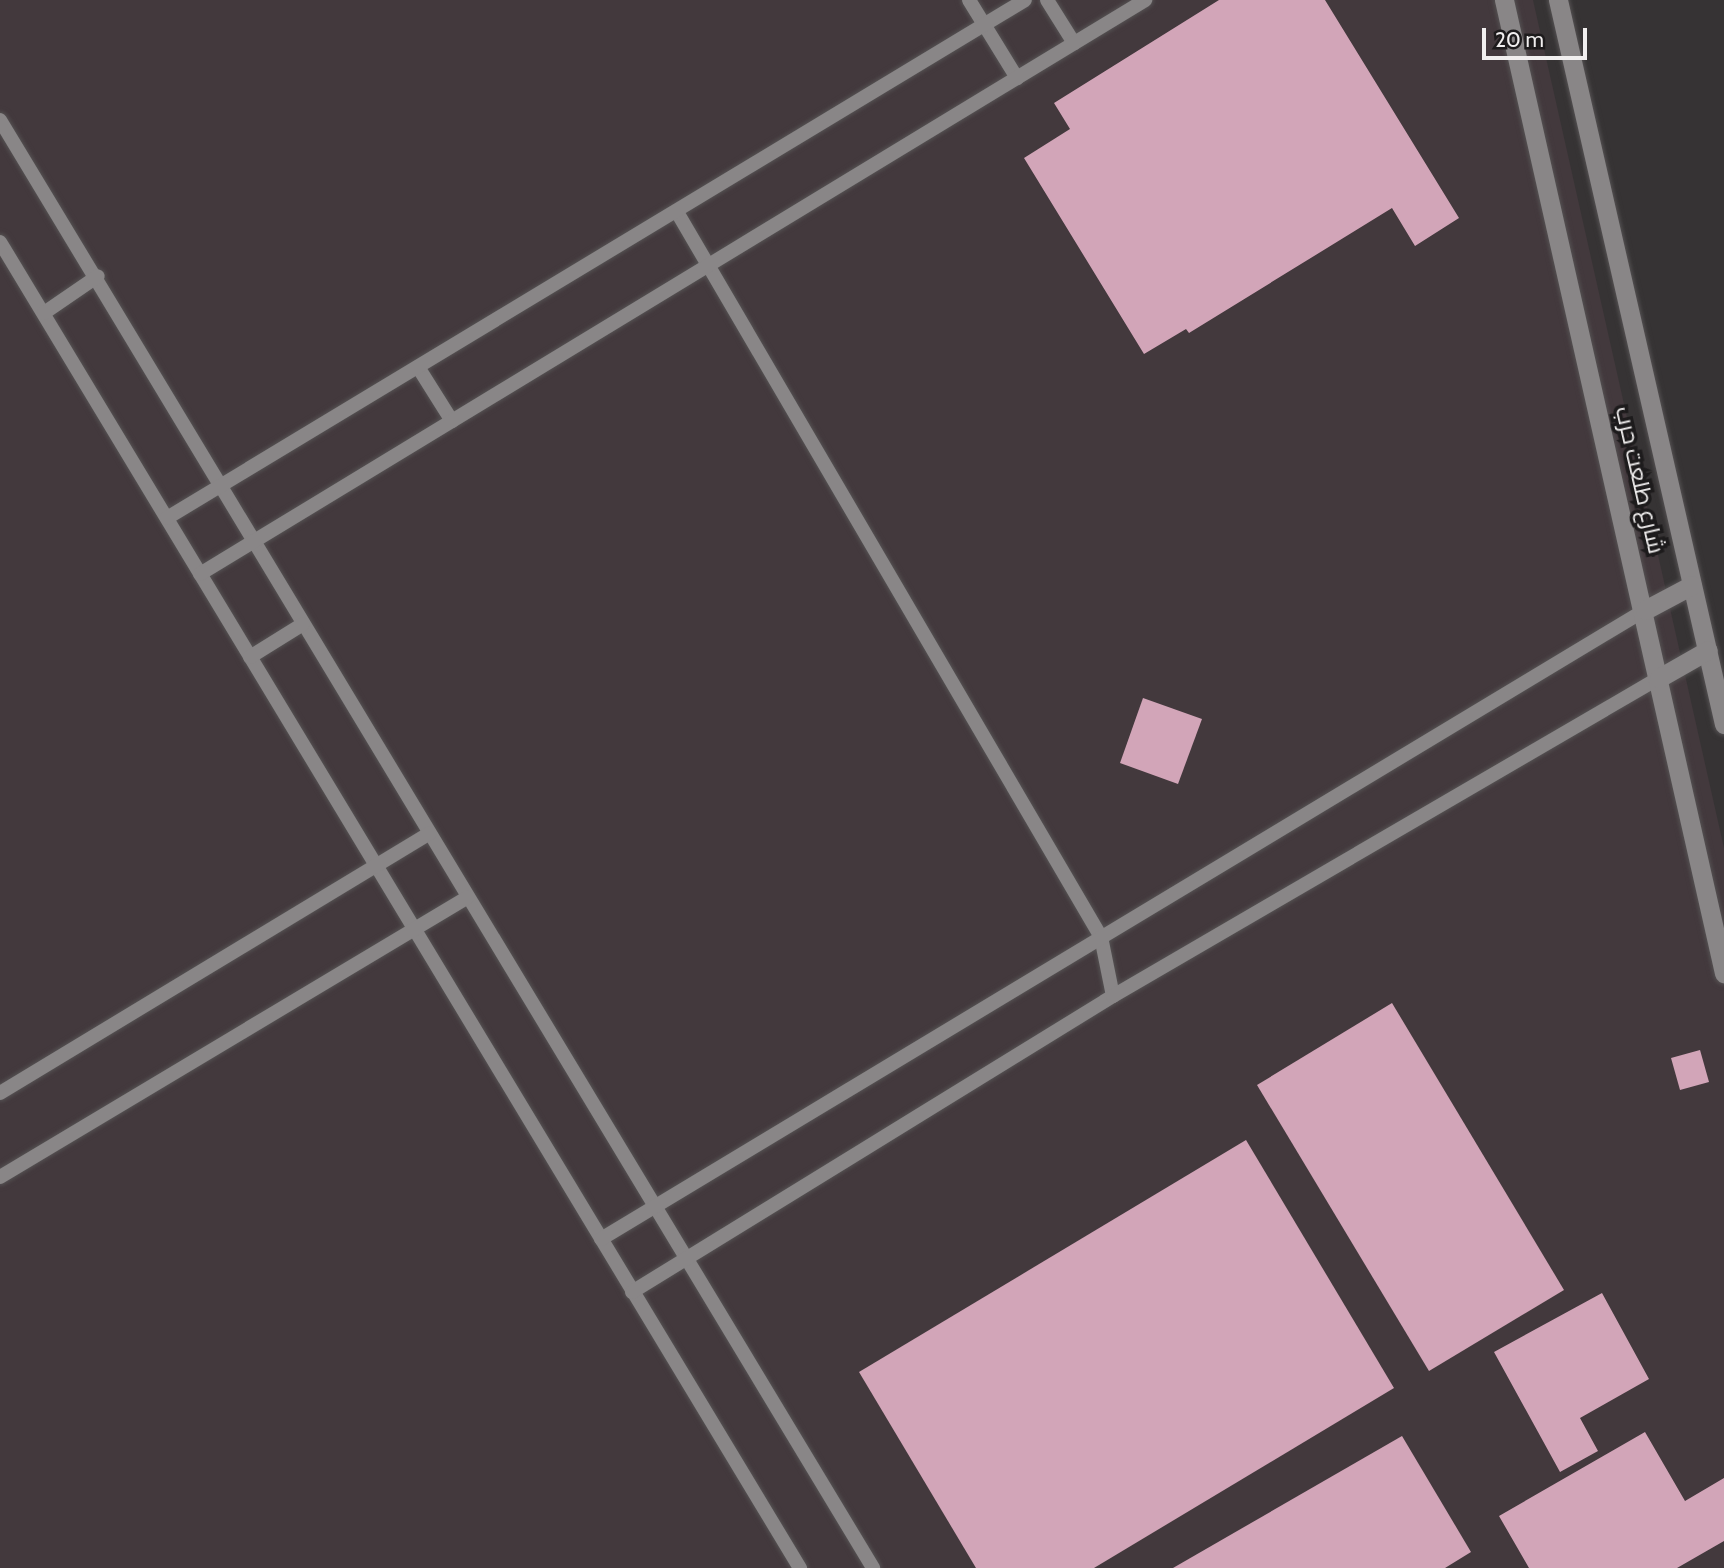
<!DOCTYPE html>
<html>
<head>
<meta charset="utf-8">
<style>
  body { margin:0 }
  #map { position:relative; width:1724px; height:1568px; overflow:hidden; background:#363334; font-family:Cabin,Cairo,sans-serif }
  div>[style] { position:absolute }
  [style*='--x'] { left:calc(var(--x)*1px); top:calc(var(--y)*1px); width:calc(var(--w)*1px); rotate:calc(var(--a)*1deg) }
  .built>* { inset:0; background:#43393d }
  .building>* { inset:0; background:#d2a5b8 }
  .roads { filter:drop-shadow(0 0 2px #555253) drop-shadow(0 0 2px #555253) }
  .service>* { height:14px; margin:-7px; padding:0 7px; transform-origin:7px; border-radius:7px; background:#898687 }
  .secondary>* { height:19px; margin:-9.5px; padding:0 9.5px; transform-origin:9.5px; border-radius:9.5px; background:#898687 }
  span { translate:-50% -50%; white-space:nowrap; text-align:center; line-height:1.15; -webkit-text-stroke:7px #1d1b1c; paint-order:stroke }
  .street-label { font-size:23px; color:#f1efef }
  .scale { position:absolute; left:1482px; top:28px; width:105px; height:32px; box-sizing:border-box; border:4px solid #f1efef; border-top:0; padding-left:9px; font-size:21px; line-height:24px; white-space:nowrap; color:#f1efef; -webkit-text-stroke:5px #1d1b1c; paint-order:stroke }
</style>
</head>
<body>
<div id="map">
  <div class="built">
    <div style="clip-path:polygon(0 0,1533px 0,1724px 848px,1724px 1568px,0 1568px)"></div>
  </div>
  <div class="building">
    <div style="clip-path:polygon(1219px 0,1325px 0,1459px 218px,1415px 246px,1392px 208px,1189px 333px,1186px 329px,1144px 354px,1024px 158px,1070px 129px,1054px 103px)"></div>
    <div style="clip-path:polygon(1143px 698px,1202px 719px,1178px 784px,1120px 763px)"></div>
    <div style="clip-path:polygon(1392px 1003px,1564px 1290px,1429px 1371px,1257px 1085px)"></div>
    <div style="clip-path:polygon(1700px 1050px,1709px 1082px,1680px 1090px,1671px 1058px)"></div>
    <div style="clip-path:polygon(1246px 1140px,1394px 1388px,1094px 1568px,976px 1568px,859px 1372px)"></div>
    <div style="clip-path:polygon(1602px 1293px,1649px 1379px,1580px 1418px,1598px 1451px,1560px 1472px,1494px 1352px)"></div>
    <div style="clip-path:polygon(1645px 1432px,1685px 1501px,1724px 1478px,1724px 1541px,1677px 1568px,1529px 1568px,1499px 1516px)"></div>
    <div style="clip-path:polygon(1402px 1436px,1471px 1552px,1445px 1568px,1173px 1568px)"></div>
  </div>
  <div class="roads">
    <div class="service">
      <div style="--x:969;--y:0;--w:92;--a:58.4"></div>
      <div style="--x:1047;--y:0;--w:51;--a:57.9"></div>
      <div style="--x:0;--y:120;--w:1691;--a:58.91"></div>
      <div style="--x:677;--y:212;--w:840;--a:59.68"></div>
      <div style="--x:1101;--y:937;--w:60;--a:78.5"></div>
      <div style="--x:0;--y:242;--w:1549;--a:58.9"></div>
      <div style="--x:44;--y:313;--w:65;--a:-34.4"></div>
      <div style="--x:418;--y:367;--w:64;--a:57.8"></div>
      <div style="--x:167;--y:518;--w:1002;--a:-31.12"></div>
      <div style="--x:200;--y:574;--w:1106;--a:-31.27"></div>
      <div style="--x:250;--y:657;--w:62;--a:-31.9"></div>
      <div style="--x:0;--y:1093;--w:502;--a:-31.16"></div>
      <div style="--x:0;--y:1177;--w:545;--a:-30.89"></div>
      <div style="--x:601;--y:1239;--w:1219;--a:-31.07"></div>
      <div style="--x:632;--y:1292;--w:565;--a:-31.61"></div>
      <div style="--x:1113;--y:996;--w:632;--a:-30.22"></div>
    </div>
    <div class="secondary">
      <div style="--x:1504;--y:0;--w:998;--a:77.26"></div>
      <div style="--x:1558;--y:0;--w:743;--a:77.09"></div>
      <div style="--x:1645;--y:610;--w:53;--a:-28"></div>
      <div style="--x:1659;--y:678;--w:56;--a:-29.7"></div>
    </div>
  </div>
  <div class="street-label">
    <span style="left:1640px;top:480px;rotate:77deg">شارع طلعت حرب</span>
  </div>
  <div class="scale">20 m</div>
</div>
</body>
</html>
